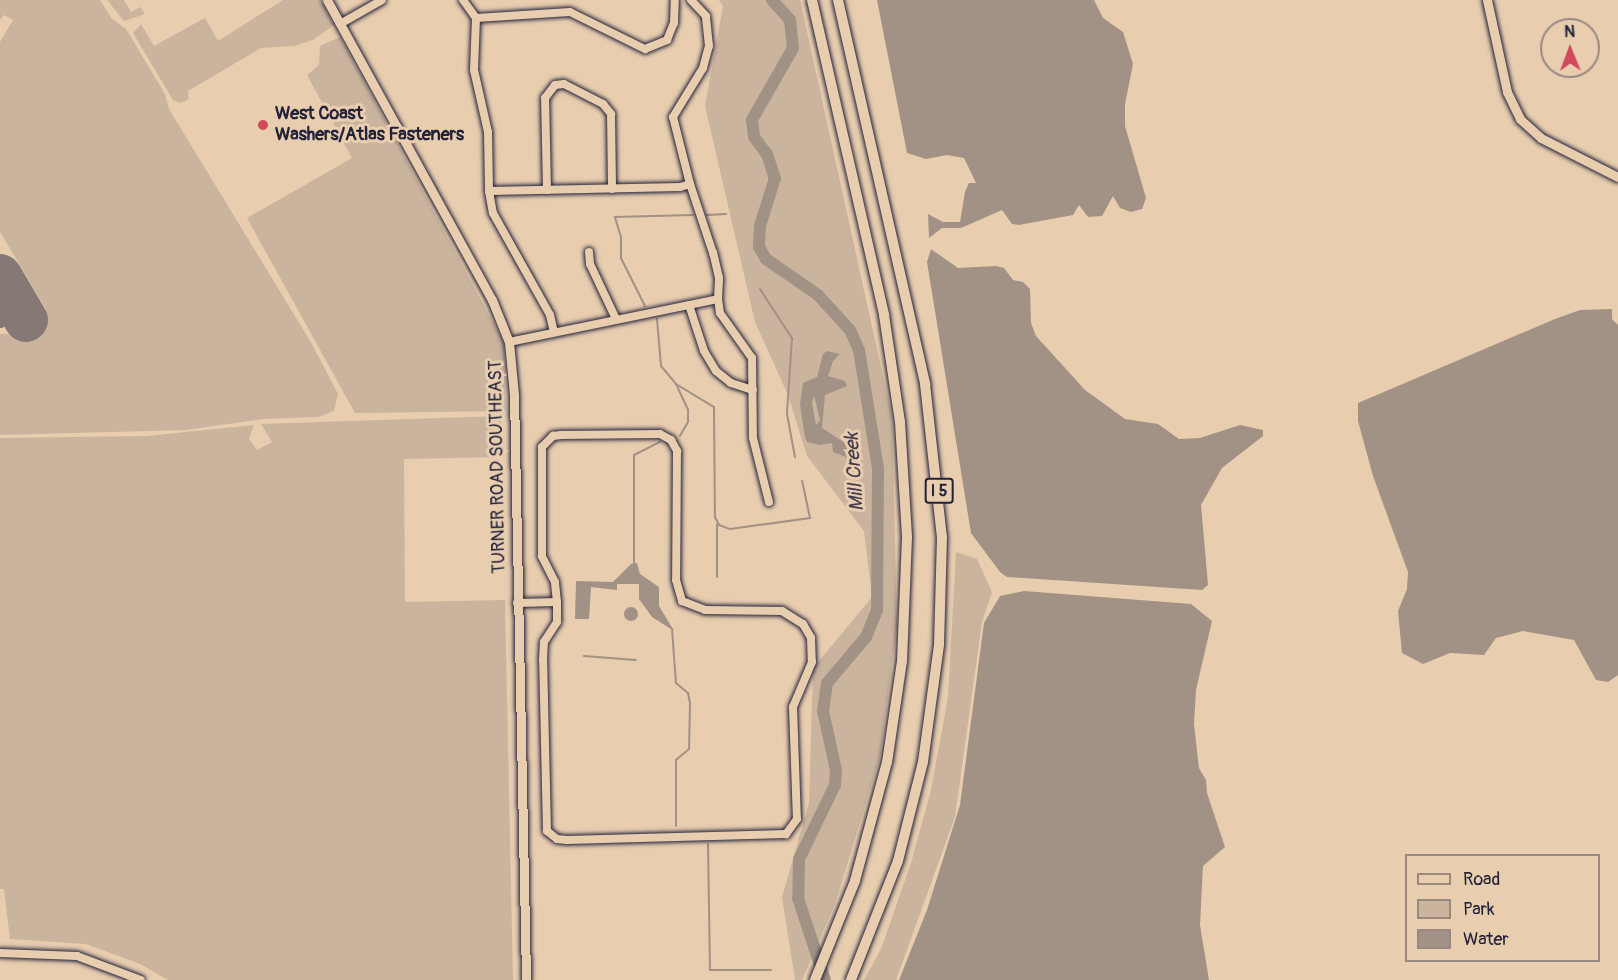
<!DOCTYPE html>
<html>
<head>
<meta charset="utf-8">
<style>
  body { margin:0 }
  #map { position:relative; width:1618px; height:980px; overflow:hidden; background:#e8cdaf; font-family:Pangolin,sans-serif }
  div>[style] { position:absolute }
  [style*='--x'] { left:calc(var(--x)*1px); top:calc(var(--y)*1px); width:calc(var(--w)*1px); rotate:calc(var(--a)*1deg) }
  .green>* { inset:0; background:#cbb49e }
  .water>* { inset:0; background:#a29185 }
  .round { border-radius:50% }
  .stream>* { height:2px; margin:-1px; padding:0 1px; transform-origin:1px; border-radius:1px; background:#a29185 }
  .river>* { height:12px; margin:-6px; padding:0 6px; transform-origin:6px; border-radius:6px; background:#a29185 }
  .taxiway>* { height:18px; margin:-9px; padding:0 9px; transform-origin:9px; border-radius:9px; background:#857875 }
  .runway>* { height:44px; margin:-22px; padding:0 22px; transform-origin:22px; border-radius:22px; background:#857875 }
  .roads { filter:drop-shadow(0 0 2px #22223b) drop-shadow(0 0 2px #22223b) }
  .minor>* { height:8px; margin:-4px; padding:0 4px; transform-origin:4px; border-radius:4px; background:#e8cdaf }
  .major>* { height:9px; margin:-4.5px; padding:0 4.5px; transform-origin:4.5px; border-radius:4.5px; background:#e8cdaf }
  .highway>* { height:10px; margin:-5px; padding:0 5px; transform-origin:5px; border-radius:5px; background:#e8cdaf }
  .dots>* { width:16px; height:16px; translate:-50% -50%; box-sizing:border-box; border:3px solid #e8cdaf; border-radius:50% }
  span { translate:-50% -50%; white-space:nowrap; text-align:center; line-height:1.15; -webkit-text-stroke:6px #e8cdaf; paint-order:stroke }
  .shield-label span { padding:2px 4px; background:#e8cdaf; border:2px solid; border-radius:4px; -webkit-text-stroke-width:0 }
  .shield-label { font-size:16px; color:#22223b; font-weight:700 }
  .poi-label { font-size:18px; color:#22223b; font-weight:700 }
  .left { translate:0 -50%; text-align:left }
  .street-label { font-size:18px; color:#22223b }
  .water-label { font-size:20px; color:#423e4e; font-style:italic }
  .legend { position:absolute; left:1405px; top:854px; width:195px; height:108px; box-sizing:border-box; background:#e8cdaf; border:2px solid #998981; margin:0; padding:8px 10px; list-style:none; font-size:18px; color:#22223b }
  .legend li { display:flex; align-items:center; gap:12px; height:30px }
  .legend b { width:30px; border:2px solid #998981 }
  .north { position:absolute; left:1540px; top:18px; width:60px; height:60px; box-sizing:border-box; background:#e8cdaf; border:2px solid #998981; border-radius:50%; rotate:359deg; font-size:16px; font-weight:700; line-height:24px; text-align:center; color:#22223b }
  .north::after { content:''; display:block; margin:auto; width:21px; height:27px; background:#d1495b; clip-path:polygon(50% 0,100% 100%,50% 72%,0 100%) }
</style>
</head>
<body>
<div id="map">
  <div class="green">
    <div style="clip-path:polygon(0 0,100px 0,112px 19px,126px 29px,165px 94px,169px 109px,312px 344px,338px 394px,334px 411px,318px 417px,263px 419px,186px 430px,0 435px,0 334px,8px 334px,46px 309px,0 232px,0 42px,13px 20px,4px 15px,0 20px)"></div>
    <div style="clip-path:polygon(107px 0,124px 0,131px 12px,140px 7px,145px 14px,124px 21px)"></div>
    <div style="clip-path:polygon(283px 0,320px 0,334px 25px,313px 40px,294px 46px,261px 48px,188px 91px,189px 99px,181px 103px,173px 100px,133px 33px,141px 24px,154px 46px,205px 18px,218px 41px)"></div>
    <div style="clip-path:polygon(719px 0,800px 0,892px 417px,897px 626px,880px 757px,835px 904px,802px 980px,795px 980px,782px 897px,809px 803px,813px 668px,872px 597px,864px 531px,807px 456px,788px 395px,755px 322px,705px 106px,723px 6px)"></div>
    <div style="clip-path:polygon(340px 37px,504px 343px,506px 411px,355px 413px,247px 218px,352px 158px,307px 75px,319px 65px,320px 46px)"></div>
    <div style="clip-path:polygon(501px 416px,503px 457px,404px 459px,405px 602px,505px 600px,513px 980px,168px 980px,140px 964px,86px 944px,10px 939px,4px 889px,0 889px,0 438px,147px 436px,254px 425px,249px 439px,257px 450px,272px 442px,261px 424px)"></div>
    <div style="clip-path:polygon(956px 552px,977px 559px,992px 592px,982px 622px,955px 817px,896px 980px,864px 980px,881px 949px,911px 863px,931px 790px,948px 697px)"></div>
  </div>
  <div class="water">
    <div style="clip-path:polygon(877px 0,1094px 0,1103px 18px,1123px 32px,1133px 64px,1125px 104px,1125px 126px,1146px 198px,1142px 209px,1131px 212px,1120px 208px,1113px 196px,1102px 216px,1088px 217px,1079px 205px,1073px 215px,1019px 225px,1012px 224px,1002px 210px,961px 228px,942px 228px,929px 238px,928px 214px,943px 222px,960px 222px,965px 192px,969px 183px,976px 183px,964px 158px,947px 155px,926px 159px,907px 153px)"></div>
    <div style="clip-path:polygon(931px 249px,958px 268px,996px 266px,1004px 268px,1013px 280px,1023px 282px,1030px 289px,1031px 323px,1036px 336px,1085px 390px,1125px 419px,1158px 424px,1179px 439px,1200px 438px,1240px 425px,1263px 430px,1263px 436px,1222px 468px,1201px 505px,1208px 585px,1202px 590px,1007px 577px,1000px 572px,971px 533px,927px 262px)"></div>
    <div style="clip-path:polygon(1612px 309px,1612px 319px,1618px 325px,1618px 675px,1608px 682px,1596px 680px,1574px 640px,1523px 631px,1496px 638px,1484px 655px,1450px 653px,1423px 664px,1402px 653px,1398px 611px,1407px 589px,1408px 572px,1373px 476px,1358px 421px,1358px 403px,1555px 319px,1580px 310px)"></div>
    <div style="clip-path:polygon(evenodd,827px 351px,840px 354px,833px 361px,828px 376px,845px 381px,847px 386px,825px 395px,822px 428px,854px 449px,846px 457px,833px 452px,832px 443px,820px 445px,807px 442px,805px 437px,800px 405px,803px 383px,817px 377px,823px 354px,827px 351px,814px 395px,820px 420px,816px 425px,812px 403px,814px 395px)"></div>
    <div style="clip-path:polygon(637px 563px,640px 574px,659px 587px,659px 606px,674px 631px,652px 617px,639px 599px,639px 584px,617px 584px,617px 590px,591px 587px,589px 619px,575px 619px,576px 581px,613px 582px,631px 564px)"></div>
    <div style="clip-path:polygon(1024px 591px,1191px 604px,1212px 621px,1196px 690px,1194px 724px,1199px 768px,1206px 780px,1207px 793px,1225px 847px,1203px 866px,1200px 925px,1209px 980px,899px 980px,927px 910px,960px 805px,984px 623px,1000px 596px)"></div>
    <div class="round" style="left:624px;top:607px;width:14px;height:14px"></div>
  </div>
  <div class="stream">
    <div style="--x:707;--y:215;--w:19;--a:-3"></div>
    <div style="--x:760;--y:289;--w:59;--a:56.9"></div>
    <div style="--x:792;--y:338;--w:76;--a:93.8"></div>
    <div style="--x:787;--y:414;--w:44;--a:79.5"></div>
    <div style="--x:645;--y:306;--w:54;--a:-116.6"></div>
    <div style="--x:621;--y:258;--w:21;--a:-90"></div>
    <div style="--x:621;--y:237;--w:21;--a:-107"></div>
    <div style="--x:615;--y:217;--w:78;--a:-1.5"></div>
    <div style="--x:657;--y:319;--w:47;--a:85.1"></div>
    <div style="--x:661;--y:366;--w:23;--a:50"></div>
    <div style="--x:676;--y:384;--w:29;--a:65"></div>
    <div style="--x:688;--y:410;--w:12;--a:90"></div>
    <div style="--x:688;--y:422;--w:16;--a:120"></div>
    <div style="--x:676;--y:384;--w:44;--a:31.2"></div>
    <div style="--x:714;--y:407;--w:110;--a:89.5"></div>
    <div style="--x:715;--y:517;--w:9;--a:63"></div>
    <div style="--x:719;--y:525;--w:12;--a:20"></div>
    <div style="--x:730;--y:529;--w:81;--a:-7.8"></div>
    <div style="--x:810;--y:518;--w:38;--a:-102"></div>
    <div style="--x:717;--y:524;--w:53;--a:90"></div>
    <div style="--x:634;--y:565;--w:110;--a:-90"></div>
    <div style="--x:634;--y:455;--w:29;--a:-27"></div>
    <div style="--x:672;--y:629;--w:54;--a:85.8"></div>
    <div style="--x:676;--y:683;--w:16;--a:40"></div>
    <div style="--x:688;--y:693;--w:10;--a:79"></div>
    <div style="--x:690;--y:703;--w:46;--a:91.2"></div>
    <div style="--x:689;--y:749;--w:17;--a:140"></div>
    <div style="--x:676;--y:760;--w:66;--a:90"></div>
    <div style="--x:584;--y:656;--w:52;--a:4.4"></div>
    <div style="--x:708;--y:844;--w:126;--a:89.1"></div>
    <div style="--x:710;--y:970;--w:61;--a:0"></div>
  </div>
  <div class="river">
    <div style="--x:772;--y:0;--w:27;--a:48"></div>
    <div style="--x:790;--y:20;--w:28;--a:84"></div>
    <div style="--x:793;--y:48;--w:83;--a:119.7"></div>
    <div style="--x:752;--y:120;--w:17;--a:83"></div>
    <div style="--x:754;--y:137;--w:21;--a:53"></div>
    <div style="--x:767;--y:154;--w:25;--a:72"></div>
    <div style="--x:775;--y:178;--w:50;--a:107.4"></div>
    <div style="--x:760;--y:226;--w:21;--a:93"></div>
    <div style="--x:759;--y:247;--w:14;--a:60"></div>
    <div style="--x:766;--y:259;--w:63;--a:34.7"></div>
    <div style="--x:818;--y:295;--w:47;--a:47.6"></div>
    <div style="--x:850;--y:330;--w:22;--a:66"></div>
    <div style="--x:859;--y:350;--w:120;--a:80.9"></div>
    <div style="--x:878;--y:468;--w:142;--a:90.4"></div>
    <div style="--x:877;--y:610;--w:29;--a:112"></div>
    <div style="--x:866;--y:637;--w:60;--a:130.3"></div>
    <div style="--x:827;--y:683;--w:28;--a:98"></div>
    <div style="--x:823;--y:711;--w:60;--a:77.6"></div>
    <div style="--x:836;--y:770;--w:15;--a:94"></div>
    <div style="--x:835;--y:785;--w:82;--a:115.9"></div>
    <div style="--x:799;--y:859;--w:39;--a:91"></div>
    <div style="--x:798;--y:898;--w:86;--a:71.8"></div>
  </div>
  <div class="taxiway">
    <div style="--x:0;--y:319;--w:16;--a:-60"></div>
    <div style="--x:8;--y:305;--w:17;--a:-93"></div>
  </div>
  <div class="runway">
    <div style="--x:0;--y:276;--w:51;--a:59.4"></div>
  </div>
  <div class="roads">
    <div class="minor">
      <div style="--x:463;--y:0;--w:22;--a:54"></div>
      <div style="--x:476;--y:18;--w:94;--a:-3.7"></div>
      <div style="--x:570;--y:12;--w:84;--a:26.3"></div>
      <div style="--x:645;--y:49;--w:24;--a:-22"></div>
      <div style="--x:667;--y:40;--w:18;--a:-68"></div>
      <div style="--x:674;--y:23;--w:23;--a:-88"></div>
      <div style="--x:476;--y:18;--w:52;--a:92.2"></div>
      <div style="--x:474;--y:70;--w:64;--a:77.3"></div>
      <div style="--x:488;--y:132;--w:59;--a:89"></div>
      <div style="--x:489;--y:191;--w:191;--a:-1.2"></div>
      <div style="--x:680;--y:187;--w:10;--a:-17"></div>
      <div style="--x:690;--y:184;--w:69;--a:-104.2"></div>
      <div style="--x:673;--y:117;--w:57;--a:-58.5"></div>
      <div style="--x:703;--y:68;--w:23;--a:-75"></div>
      <div style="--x:709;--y:46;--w:30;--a:-96"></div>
      <div style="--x:706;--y:16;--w:22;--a:-133"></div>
      <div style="--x:340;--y:24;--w:48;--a:-29.7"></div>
      <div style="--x:547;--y:190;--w:92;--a:-91.2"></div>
      <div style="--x:545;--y:98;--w:16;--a:-52"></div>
      <div style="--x:555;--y:85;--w:9;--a:-6"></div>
      <div style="--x:564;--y:84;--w:44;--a:27.1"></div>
      <div style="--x:603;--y:104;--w:13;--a:51"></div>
      <div style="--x:611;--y:114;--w:75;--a:89.2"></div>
      <div style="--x:489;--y:191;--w:22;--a:80"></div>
      <div style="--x:493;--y:213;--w:117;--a:60.8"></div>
      <div style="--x:550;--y:315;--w:17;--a:77"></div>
      <div style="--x:589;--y:252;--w:12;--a:85"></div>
      <div style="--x:590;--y:264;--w:61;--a:64.7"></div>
      <div style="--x:718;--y:299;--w:14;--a:82"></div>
      <div style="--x:720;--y:313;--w:55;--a:54.6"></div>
      <div style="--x:752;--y:358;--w:80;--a:89.3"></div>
      <div style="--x:753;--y:438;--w:66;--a:76"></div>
      <div style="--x:689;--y:305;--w:48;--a:71.9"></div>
      <div style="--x:704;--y:351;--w:23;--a:59"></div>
      <div style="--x:716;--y:371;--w:19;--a:39"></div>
      <div style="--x:731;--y:383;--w:23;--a:18"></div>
      <div style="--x:509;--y:342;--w:213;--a:-11.6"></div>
      <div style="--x:718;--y:299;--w:21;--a:-87"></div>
      <div style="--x:719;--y:278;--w:26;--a:-103"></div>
      <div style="--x:713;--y:253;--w:73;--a:-108.4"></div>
      <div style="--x:660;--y:434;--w:13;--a:29"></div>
      <div style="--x:671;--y:440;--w:13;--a:61"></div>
      <div style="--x:677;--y:451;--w:129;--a:90.4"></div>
      <div style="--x:676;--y:580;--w:22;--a:74"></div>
      <div style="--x:682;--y:601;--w:25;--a:21"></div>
      <div style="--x:705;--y:610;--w:77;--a:0.7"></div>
      <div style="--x:782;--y:611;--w:25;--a:32"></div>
      <div style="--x:803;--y:624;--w:16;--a:60"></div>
      <div style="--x:811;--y:638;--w:24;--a:88"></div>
      <div style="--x:812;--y:662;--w:49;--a:112.9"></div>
      <div style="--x:793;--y:707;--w:112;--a:88"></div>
      <div style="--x:797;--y:819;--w:19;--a:126"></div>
      <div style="--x:786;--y:834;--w:219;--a:178.4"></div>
      <div style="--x:567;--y:840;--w:10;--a:-174"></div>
      <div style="--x:557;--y:839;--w:13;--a:-141"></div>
      <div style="--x:547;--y:831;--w:171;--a:-91.3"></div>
      <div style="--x:543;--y:660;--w:18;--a:-87"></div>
      <div style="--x:544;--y:642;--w:24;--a:-57"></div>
      <div style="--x:557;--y:622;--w:20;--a:-90"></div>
      <div style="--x:557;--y:602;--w:20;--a:-96"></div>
      <div style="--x:555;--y:582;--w:29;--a:-117"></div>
      <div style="--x:542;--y:556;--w:109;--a:-90"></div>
      <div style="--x:542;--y:447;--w:16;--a:-45"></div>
      <div style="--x:553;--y:436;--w:8;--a:-7"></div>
      <div style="--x:561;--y:435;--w:99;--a:-0.6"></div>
      <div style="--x:517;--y:603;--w:40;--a:-1.4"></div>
      <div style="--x:0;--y:953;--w:77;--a:2.2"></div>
      <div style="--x:77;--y:956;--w:68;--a:20.6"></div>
    </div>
    <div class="major">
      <div style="--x:327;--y:0;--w:342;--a:61.2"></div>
      <div style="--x:492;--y:300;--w:45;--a:68"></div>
      <div style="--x:509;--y:342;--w:53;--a:84.6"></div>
      <div style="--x:514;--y:395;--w:585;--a:88.82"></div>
      <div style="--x:1487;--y:0;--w:94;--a:77.7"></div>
      <div style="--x:1507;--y:92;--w:30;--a:64"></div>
      <div style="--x:1520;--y:119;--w:28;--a:42"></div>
      <div style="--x:1541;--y:138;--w:86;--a:26.9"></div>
    </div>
    <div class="highway">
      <div style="--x:812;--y:0;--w:323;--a:77.1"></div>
      <div style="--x:884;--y:315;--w:108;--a:81.5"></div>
      <div style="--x:900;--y:422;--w:115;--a:86.5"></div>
      <div style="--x:907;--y:537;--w:124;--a:92.3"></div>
      <div style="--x:902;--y:661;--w:102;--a:98.4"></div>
      <div style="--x:887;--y:762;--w:123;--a:105.1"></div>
      <div style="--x:855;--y:881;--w:107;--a:112"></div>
      <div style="--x:838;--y:0;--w:394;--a:77.2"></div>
      <div style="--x:925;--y:384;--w:154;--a:83.7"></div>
      <div style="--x:942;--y:537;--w:108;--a:91.6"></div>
      <div style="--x:939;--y:645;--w:118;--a:97.8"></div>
      <div style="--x:923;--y:762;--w:102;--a:104.2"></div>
      <div style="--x:898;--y:861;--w:128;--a:111.6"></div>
    </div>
  </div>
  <div class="dots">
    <div style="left:263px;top:125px;background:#d1495b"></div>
  </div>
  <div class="shield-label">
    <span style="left:939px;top:491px">I 5</span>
  </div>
  <div class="poi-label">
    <span class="left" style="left:275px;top:125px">West Coast<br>Washers/Atlas Fasteners</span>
  </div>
  <div class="street-label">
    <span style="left:498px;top:467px;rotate:-91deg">TURNER ROAD SOUTHEAST</span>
  </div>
  <div class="water-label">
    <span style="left:854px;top:472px;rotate:-94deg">Mill Creek</span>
  </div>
  <ul class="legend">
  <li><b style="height:8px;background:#e8cdaf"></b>Road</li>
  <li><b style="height:16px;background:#cbb49e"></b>Park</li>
  <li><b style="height:16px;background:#a29185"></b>Water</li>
  </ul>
  <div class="north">N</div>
</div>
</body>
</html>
